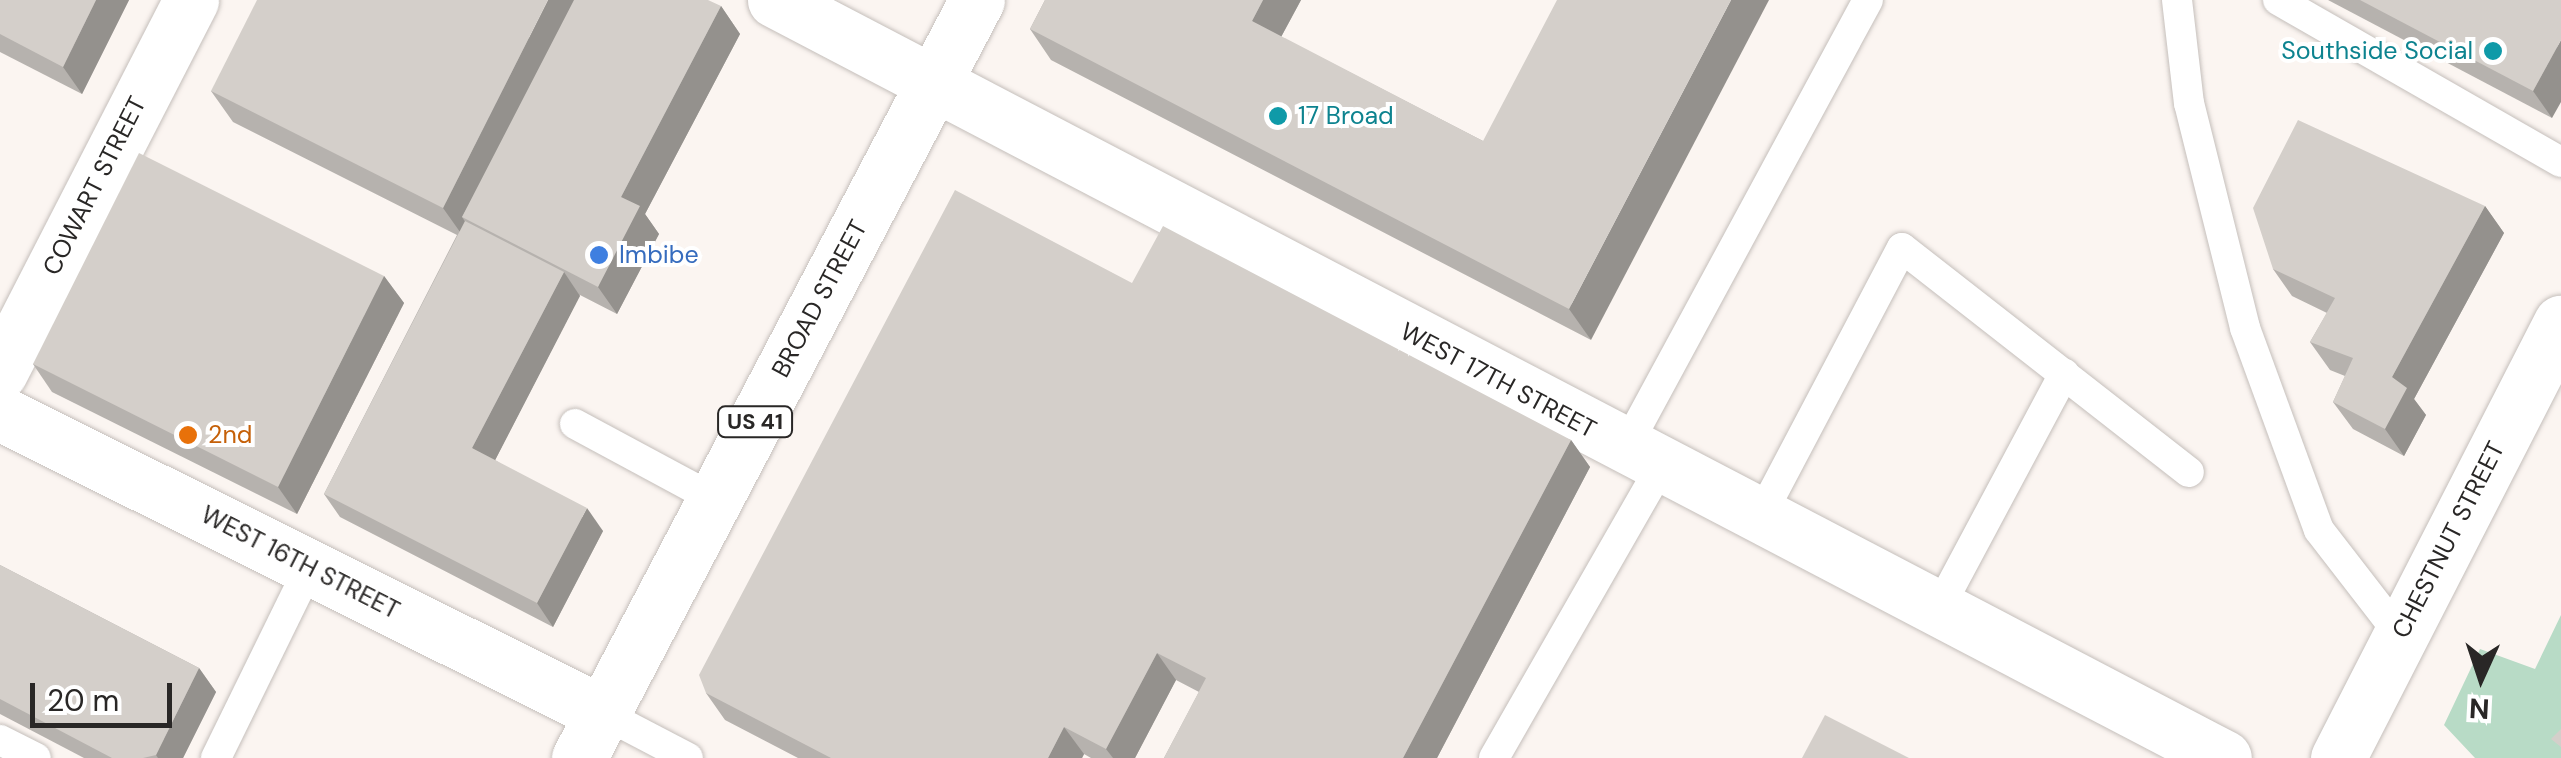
<!DOCTYPE html>
<html>
<head>
<meta charset="utf-8">
<style>
  body { margin:0 }
  #map { position:relative; width:2561px; height:758px; overflow:hidden; background:#fbf5f1; font-family:"DM Sans",sans-serif }
  div>[style] { position:absolute }
  [style*='--x'] { left:calc(var(--x)*1px); top:calc(var(--y)*1px); width:calc(var(--w)*1px); rotate:calc(var(--a)*1deg) }
  .green>* { inset:0; background:#b8dbc6 }
  .roads { filter:drop-shadow(0 0 2px #c5bfbb) drop-shadow(0 0 2px #c5bfbb) }
  .lane>* { height:30px; margin:-15px; padding:0 15px; transform-origin:15px; border-radius:15px; background:#fff }
  .street>* { height:55px; margin:-27.5px; padding:0 27.5px; transform-origin:27.5px; border-radius:27.5px; background:#fff }
  .secondary>* { height:55px; margin:-27.5px; padding:0 27.5px; transform-origin:27.5px; border-radius:27.5px; background:#fff }
  .primary>* { height:55px; margin:-27.5px; padding:0 27.5px; transform-origin:27.5px; border-radius:27.5px; background:#fff }
  .wall>* { inset:0; background:#b6b2ae }
  .shaded-wall>* { inset:0; background:#94918d }
  .building>* { inset:0; background:#d4cfca }
  .dots>* { width:28px; height:28px; translate:-50% -50%; box-sizing:border-box; border:5px solid #fff; border-radius:50% }
  span { translate:-50% -50%; white-space:nowrap; text-align:center; line-height:1.15; -webkit-text-stroke:8px #fff; paint-order:stroke }
  .shield-label span { padding:2px 8px; background:#fff; border:2px solid; border-radius:8px; -webkit-text-stroke-width:0 }
  .shield-label { font-size:22px; color:#292726; font-weight:700 }
  .culture-label { font-size:25px; color:#0d838f }
  .right { translate:-100% -50%; text-align:right }
  .left { translate:0 -50%; text-align:left }
  .street-label { font-size:25px; color:#292726 }
  .shop-label { font-size:25px; color:#366cbe }
  .food-label { font-size:25px; color:#c56008 }
  .north { position:absolute; left:2431px; top:628px; width:100px; height:100px; -webkit-text-stroke:8px #fff; paint-order:stroke; rotate:183deg; font-size:28px; font-weight:700; line-height:40px; text-align:center; color:#292726 }
  .north::after { content:''; display:block; margin:auto; width:35px; height:45px; background:#292726; clip-path:polygon(50% 0,100% 100%,50% 72%,0 100%) }
  .scale { position:absolute; left:30px; top:683px; width:142px; height:45px; box-sizing:border-box; border:5px solid #292726; border-top:0; padding-left:12px; font-size:30px; line-height:35px; white-space:nowrap; color:#292726; -webkit-text-stroke:8px #fff; paint-order:stroke }
</style>
</head>
<body>
<div id="map">
  <div class="green">
    <div style="clip-path:polygon(2561px 615px,2561px 758px,2475px 758px,2444px 725px,2480px 649px,2535px 669px)"></div>
  </div>
  <div class="roads">
    <div class="lane">
      <div style="--x:2177;--y:0;--w:104;--a:83.4"></div>
      <div style="--x:2189;--y:103;--w:232;--a:76"></div>
      <div style="--x:2245;--y:328;--w:215;--a:69.9"></div>
      <div style="--x:2319;--y:530;--w:134;--a:52.3"></div>
      <div style="--x:2278;--y:0;--w:326;--a:29.8"></div>
      <div style="--x:575;--y:424;--w:158;--a:28.3"></div>
      <div style="--x:1626;--y:447;--w:508;--a:-61.57"></div>
      <div style="--x:1760;--y:517;--w:304;--a:-62.2"></div>
      <div style="--x:1902;--y:248;--w:364;--a:38"></div>
      <div style="--x:1938;--y:610;--w:268;--a:-61.9"></div>
      <div style="--x:602;--y:713;--w:97;--a:27.6"></div>
      <div style="--x:0;--y:740;--w:40;--a:26.6"></div>
      <div style="--x:216;--y:758;--w:212;--a:-63.9"></div>
      <div style="--x:1494;--y:758;--w:336;--a:-60.2"></div>
    </div>
    <div class="street">
      <div style="--x:775;--y:0;--w:1635;--a:27.61"></div>
      <div style="--x:0;--y:372;--w:418;--a:-62.8"></div>
      <div style="--x:0;--y:413;--w:673;--a:26.49"></div>
    </div>
    <div class="secondary">
      <div style="--x:2338;--y:758;--w:489;--a:-62.9"></div>
    </div>
    <div class="primary">
      <div style="--x:579;--y:758;--w:856;--a:-62.3"></div>
    </div>
  </div>
  <div class="wall">
    <div style="clip-path:polygon(0 0,129px 0,82px 94px,0 52px)"></div>
    <div style="clip-path:polygon(1045px 0,1301px 0,1281px 37px,1483px 141px,1591px 340px,1051px 60px,1030px 29px)"></div>
    <div style="clip-path:polygon(2328px 0,2561px 0,2552px 118px)"></div>
    <div style="clip-path:polygon(721px 6px,740px 34px,645px 214px,659px 234px,617px 314px,580px 295px,495px 460px,603px 531px,553px 627px,340px 517px,324px 494px,457px 235px,233px 122px,211px 91px)"></div>
    <div style="clip-path:polygon(2485px 206px,2504px 233px,2414px 399px,2426px 415px,2404px 456px,2353px 429px,2333px 402px,2345px 376px,2330px 370px,2310px 342px,2327px 313px,2292px 296px,2273px 269px)"></div>
    <div style="clip-path:polygon(384px 276px,404px 303px,297px 514px,52px 392px,33px 364px)"></div>
    <div style="clip-path:polygon(1132px 283px,1571px 440px,1590px 467px,1437px 758px,1164px 758px,1199px 692px,1176px 680px,1135px 758px,1091px 758px,1084px 754px,1082px 758px,798px 758px,725px 720px,706px 693px)"></div>
    <div style="clip-path:polygon(0 565px,199px 668px,216px 692px,183px 758px,84px 758px,0 714px)"></div>
  </div>
  <div class="shaded-wall">
    <div style="clip-path:polygon(96px 0,129px 0,82px 94px,63px 67px)"></div>
    <div style="clip-path:polygon(548px 0,585px 0,462px 217px,470px 229px,465px 239px,443px 208px)"></div>
    <div style="clip-path:polygon(1263px 0,1301px 0,1273px 52px,1252px 21px)"></div>
    <div style="clip-path:polygon(1731px 0,1769px 0,1591px 340px,1569px 309px)"></div>
    <div style="clip-path:polygon(721px 6px,740px 34px,645px 214px,659px 234px,617px 314px,598px 287px,621px 197px)"></div>
    <div style="clip-path:polygon(2561px 40px,2561px 102px,2552px 118px,2533px 91px)"></div>
    <div style="clip-path:polygon(2485px 206px,2504px 233px,2414px 399px,2426px 415px,2404px 456px,2385px 429px,2392px 377px)"></div>
    <div style="clip-path:polygon(564px 272px,580px 296px,489px 472px,472px 448px)"></div>
    <div style="clip-path:polygon(384px 276px,404px 303px,297px 514px,278px 487px)"></div>
    <div style="clip-path:polygon(1571px 440px,1590px 467px,1437px 758px,1403px 758px)"></div>
    <div style="clip-path:polygon(587px 508px,603px 531px,553px 627px,537px 603px)"></div>
    <div style="clip-path:polygon(1157px 653px,1176px 680px,1135px 758px,1113px 758px,1106px 749px)"></div>
    <div style="clip-path:polygon(199px 668px,216px 692px,183px 758px,158px 758px,156px 755px)"></div>
    <div style="clip-path:polygon(1064px 727px,1084px 754px,1082px 758px,1048px 758px)"></div>
  </div>
  <div class="building">
    <div style="clip-path:polygon(0 0,96px 0,63px 67px,0 34px)"></div>
    <div style="clip-path:polygon(257px 0,548px 0,443px 208px,211px 91px)"></div>
    <div style="clip-path:polygon(574px 0,708px 0,721px 6px,621px 197px,640px 206px,598px 287px,462px 217px)"></div>
    <div style="clip-path:polygon(1045px 0,1263px 0,1252px 21px,1483px 141px,1557px 0,1731px 0,1569px 309px,1030px 29px)"></div>
    <div style="clip-path:polygon(2360px 0,2561px 0,2561px 40px,2533px 91px)"></div>
    <div style="clip-path:polygon(2298px 120px,2485px 206px,2392px 377px,2407px 388px,2385px 429px,2333px 402px,2353px 358px,2310px 342px,2335px 298px,2273px 269px,2253px 208px)"></div>
    <div style="clip-path:polygon(139px 153px,384px 276px,278px 487px,33px 364px)"></div>
    <div style="clip-path:polygon(955px 190px,1132px 283px,1163px 226px,1571px 440px,1403px 758px,1164px 758px,1206px 678px,1157px 653px,1106px 749px,1064px 727px,1048px 758px,831px 758px,706px 693px,699px 675px)"></div>
    <div style="clip-path:polygon(465px 221px,564px 272px,472px 448px,587px 508px,537px 603px,324px 494px)"></div>
    <div style="clip-path:polygon(0 565px,199px 668px,156px 755px,143px 758px,112px 758px,0 699px)"></div>
    <div style="clip-path:polygon(1825px 715px,1909px 758px,1802px 758px)"></div>
    <div style="clip-path:polygon(2561px 729px,2561px 747px,2551px 739px)"></div>
  </div>
  <div class="dots">
    <div style="left:2493px;top:51px;background:#0f9aa8"></div>
    <div style="left:1278px;top:116px;background:#0f9aa8"></div>
    <div style="left:599px;top:255px;background:#3f7fe0"></div>
    <div style="left:188px;top:435px;background:#e8710a"></div>
  </div>
  <div class="shield-label">
    <span style="left:755px;top:422px">US 41</span>
  </div>
  <div class="culture-label">
    <span class="right" style="left:2473px;top:51px">Southside Social</span>
    <span class="left" style="left:1298px;top:116px">17 Broad</span>
  </div>
  <div class="street-label">
    <span style="left:95px;top:186px;rotate:-63deg">COWART STREET</span>
    <span style="left:820px;top:299px;rotate:-62deg">BROAD STREET</span>
    <span style="left:1498px;top:381px;rotate:28deg">WEST 17TH STREET</span>
    <span style="left:2449px;top:540px;rotate:-63deg">CHESTNUT STREET</span>
    <span style="left:300px;top:563px;rotate:27deg">WEST 16TH STREET</span>
  </div>
  <div class="shop-label">
    <span class="left" style="left:619px;top:255px">Imbibe</span>
  </div>
  <div class="food-label">
    <span class="left" style="left:208px;top:435px">2nd</span>
  </div>
  <div class="north">N</div>
  <div class="scale">20 m</div>
</div>
</body>
</html>
